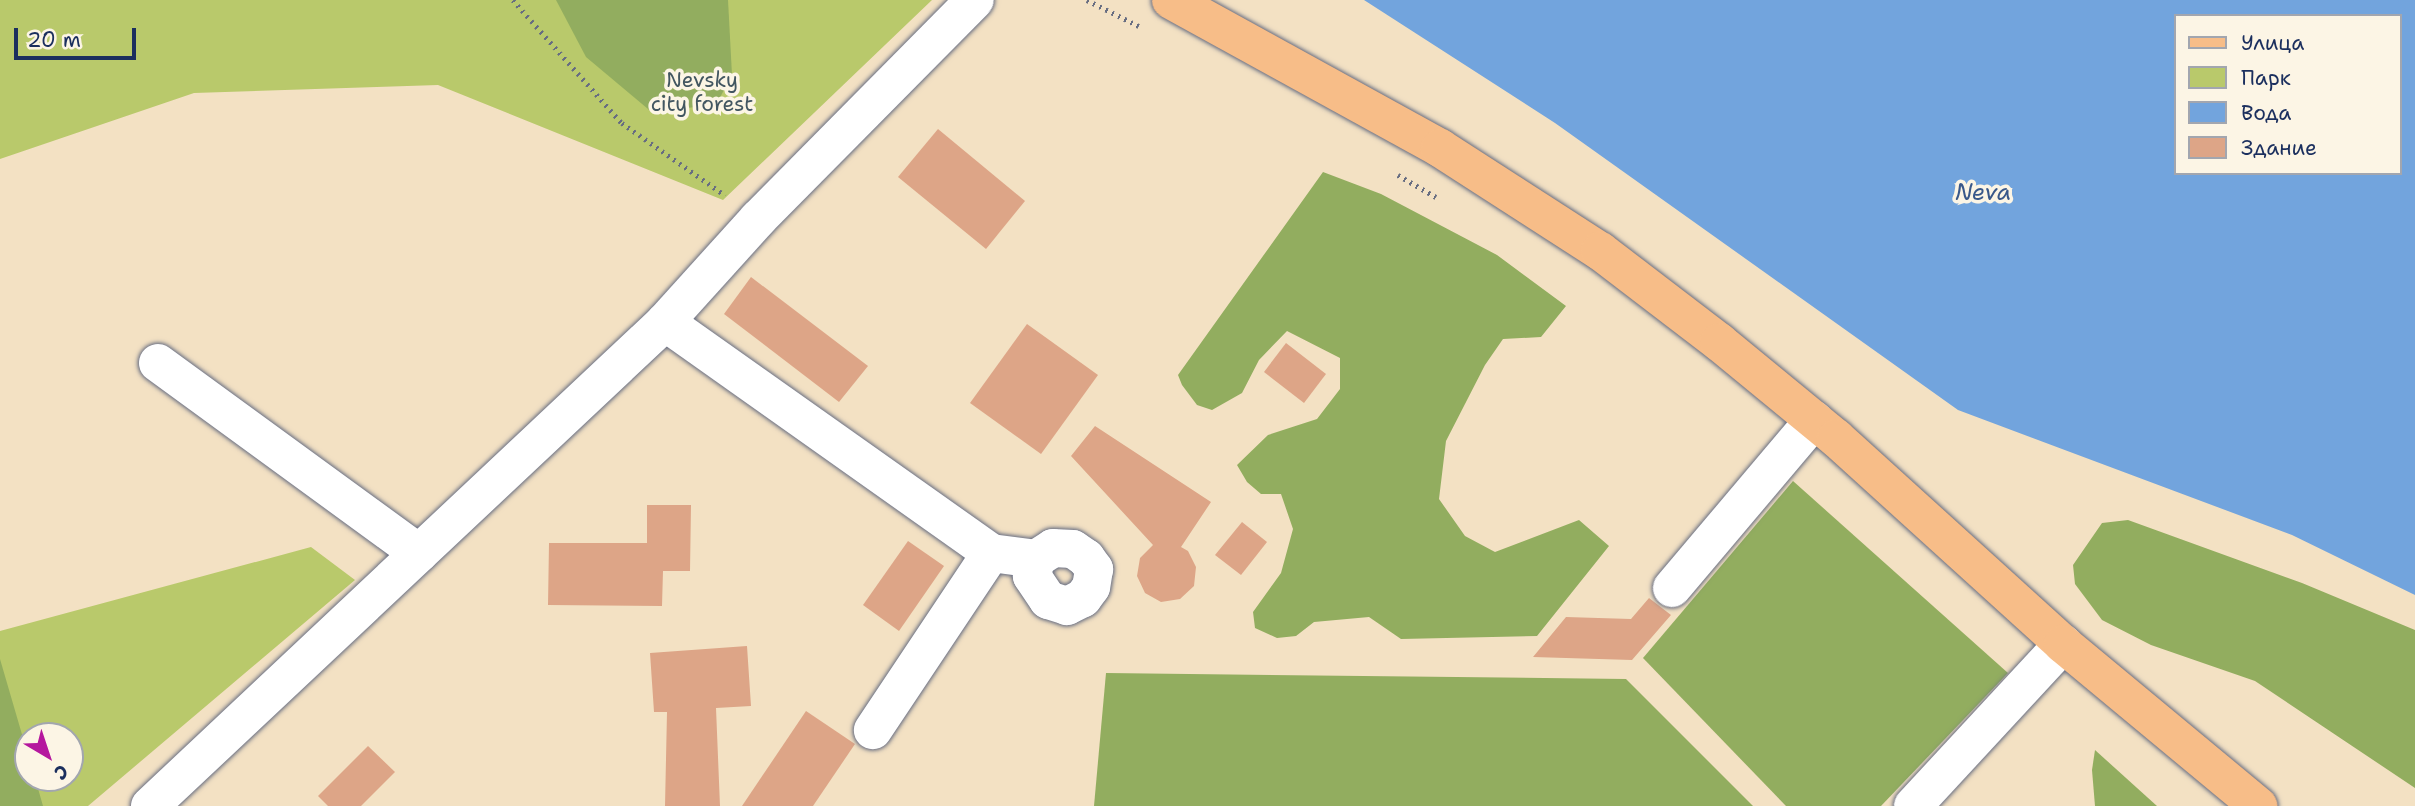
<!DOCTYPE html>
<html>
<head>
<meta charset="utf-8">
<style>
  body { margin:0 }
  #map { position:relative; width:2415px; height:806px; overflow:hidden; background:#f3e1c3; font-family:"Shantell Sans",sans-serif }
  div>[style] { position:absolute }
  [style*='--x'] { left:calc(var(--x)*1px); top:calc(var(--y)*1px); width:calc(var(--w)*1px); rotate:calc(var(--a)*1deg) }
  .green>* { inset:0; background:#b9c96b }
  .forest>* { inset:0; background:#92ad5f }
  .water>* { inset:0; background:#72a4dd }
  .building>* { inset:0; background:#dda587 }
  .path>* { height:4.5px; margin-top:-2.25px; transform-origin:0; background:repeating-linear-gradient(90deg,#676d81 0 2px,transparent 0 7px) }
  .roads { filter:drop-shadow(0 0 2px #676d81) drop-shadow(0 0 2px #676d81) }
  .minor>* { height:38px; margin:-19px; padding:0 19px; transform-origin:19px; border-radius:19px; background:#fff }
  .major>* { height:38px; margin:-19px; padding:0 19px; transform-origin:19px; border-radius:19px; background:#f7bd88 }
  span { translate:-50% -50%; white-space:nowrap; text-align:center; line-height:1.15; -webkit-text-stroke:7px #fcf5e5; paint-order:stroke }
  .park-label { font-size:21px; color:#425661 }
  .water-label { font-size:23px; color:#39588a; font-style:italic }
  .legend { position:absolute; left:2174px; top:14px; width:228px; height:161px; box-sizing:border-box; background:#fcf5e5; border:2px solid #a2a6af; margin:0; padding:9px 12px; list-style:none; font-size:21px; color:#1b2f5e }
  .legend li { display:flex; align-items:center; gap:14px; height:35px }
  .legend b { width:35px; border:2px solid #a2a6af }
  .north { position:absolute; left:14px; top:722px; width:70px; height:70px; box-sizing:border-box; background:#fcf5e5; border:2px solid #a2a6af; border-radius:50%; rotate:141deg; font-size:19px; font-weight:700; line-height:28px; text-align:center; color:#1b2f5e }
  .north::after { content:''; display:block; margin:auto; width:24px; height:32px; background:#b5179e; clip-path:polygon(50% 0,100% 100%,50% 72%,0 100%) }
  .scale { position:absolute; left:14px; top:28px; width:122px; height:32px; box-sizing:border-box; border:4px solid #1b2f5e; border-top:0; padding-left:9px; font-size:21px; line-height:24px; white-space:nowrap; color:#1b2f5e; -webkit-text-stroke:5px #fcf5e5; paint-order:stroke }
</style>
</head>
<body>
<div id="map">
  <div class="green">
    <div style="clip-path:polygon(0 0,932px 0,723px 200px,438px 85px,194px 93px,0 159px)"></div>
    <div style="clip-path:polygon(evenodd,311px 547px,355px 580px,88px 806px,0 806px,0 631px,311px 547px,28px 736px,70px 736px,70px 778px,28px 778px,28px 736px)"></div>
  </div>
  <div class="forest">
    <div style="clip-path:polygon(556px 0,728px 0,732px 75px,717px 103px,654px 114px,586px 57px)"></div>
    <div style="clip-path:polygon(1323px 172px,1381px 194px,1497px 255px,1566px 306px,1541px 337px,1503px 339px,1485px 365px,1446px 441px,1439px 499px,1465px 536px,1495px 552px,1579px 520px,1609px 546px,1537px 636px,1401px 639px,1369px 617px,1314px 622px,1296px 636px,1277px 638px,1255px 628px,1253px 612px,1281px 573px,1293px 529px,1281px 494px,1261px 494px,1247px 482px,1237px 465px,1268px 435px,1317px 419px,1340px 389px,1340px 358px,1287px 331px,1259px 360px,1242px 393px,1212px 410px,1197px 405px,1182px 385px,1178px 375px)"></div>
    <div style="clip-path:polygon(1793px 481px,2008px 673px,1881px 806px,1786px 806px,1643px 658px)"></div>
    <div style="clip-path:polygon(2128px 520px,2302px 583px,2415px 630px,2415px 788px,2255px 681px,2151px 645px,2102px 620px,2075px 584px,2073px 565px,2102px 523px)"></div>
    <div style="clip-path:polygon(0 659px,28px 755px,28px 778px,35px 778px,43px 806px,0 806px)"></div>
    <div style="clip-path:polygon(1106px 673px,1626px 679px,1753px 806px,1094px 806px)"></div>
    <div style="clip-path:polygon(2095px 750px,2157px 806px,2095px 806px,2092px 770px)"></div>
  </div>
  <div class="water">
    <div style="clip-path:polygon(evenodd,1364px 0,2415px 0,2415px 595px,2292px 535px,1958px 410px,1555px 123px,1364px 0,2175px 16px,2399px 16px,2399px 173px,2175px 173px,2175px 16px)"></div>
  </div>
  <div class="building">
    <div style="clip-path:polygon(938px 129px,1025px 201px,986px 249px,898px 177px)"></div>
    <div style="clip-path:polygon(751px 277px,868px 366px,839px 402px,724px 314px)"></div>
    <div style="clip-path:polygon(1027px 324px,1098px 375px,1041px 454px,970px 403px)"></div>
    <div style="clip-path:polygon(1286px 343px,1326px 374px,1304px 403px,1264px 372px)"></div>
    <div style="clip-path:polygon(1095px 426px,1211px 502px,1181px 547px,1188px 551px,1196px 567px,1194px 586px,1180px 599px,1161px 602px,1145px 593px,1137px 576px,1140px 558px,1153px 545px,1071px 456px)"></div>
    <div style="clip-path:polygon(647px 505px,691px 505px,690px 571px,663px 571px,662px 606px,548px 605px,549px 543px,647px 543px)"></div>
    <div style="clip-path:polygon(1242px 522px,1267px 542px,1241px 575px,1215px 555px)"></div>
    <div style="clip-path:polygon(908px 541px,944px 566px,899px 631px,863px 605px)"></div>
    <div style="clip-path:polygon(1649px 598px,1671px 615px,1632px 660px,1533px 657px,1566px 617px,1631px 619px)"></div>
    <div style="clip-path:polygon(747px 646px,751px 706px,716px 708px,720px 806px,665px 806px,667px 712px,654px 712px,650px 653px)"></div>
    <div style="clip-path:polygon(806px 711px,855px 744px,813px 806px,742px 806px)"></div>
    <div style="clip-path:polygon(368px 746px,395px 772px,361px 806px,328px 806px,318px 796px)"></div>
  </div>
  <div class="path">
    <div style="--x:513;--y:0;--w:164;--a:48.5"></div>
    <div style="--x:622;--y:123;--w:126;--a:35"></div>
    <div style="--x:1087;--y:0;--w:58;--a:26.6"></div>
    <div style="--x:1398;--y:175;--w:44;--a:30.1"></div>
  </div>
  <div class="roads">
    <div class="minor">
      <div style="--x:665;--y:322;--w:400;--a:35.3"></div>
      <div style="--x:991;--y:553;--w:213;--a:123.7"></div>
      <div style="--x:158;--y:363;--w:323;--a:36.1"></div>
      <div style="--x:991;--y:553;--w:45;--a:7.6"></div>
      <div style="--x:1036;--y:559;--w:20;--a:-33"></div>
      <div style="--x:1053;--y:548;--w:20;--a:3"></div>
      <div style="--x:1073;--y:549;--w:16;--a:35"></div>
      <div style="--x:1086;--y:558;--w:14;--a:54"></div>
      <div style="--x:1094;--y:569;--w:18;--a:99"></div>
      <div style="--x:1091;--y:587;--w:14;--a:126"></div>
      <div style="--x:1083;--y:598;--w:18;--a:153"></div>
      <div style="--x:1067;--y:606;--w:20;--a:-162"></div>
      <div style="--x:1048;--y:600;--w:29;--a:-124"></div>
      <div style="--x:1032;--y:576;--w:17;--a:-77"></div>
      <div style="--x:1672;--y:588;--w:220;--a:-49.8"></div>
      <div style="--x:150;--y:806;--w:707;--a:-43.22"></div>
      <div style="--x:665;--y:322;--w:139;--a:-47.9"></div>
      <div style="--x:758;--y:219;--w:308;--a:-45.3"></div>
      <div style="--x:1913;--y:806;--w:221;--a:-47.2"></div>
    </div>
    <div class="major">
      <div style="--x:1171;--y:0;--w:307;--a:28.8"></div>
      <div style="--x:1440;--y:148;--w:190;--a:32.8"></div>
      <div style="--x:1600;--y:251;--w:150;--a:37.4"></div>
      <div style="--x:1719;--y:342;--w:151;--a:39.4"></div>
      <div style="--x:1836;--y:438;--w:307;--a:42.2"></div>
      <div style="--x:2063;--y:644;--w:254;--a:39.7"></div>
    </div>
  </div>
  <div class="park-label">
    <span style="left:702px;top:92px">Nevsky<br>city forest</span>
  </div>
  <div class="water-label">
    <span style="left:1983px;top:192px">Neva</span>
  </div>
  <ul class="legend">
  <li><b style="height:9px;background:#f7bd88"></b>Улица</li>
  <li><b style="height:19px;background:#b9c96b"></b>Парк</li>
  <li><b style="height:19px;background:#72a4dd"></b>Вода</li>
  <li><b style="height:19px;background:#dda587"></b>Здание</li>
  </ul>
  <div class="north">С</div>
  <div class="scale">20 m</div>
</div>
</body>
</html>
